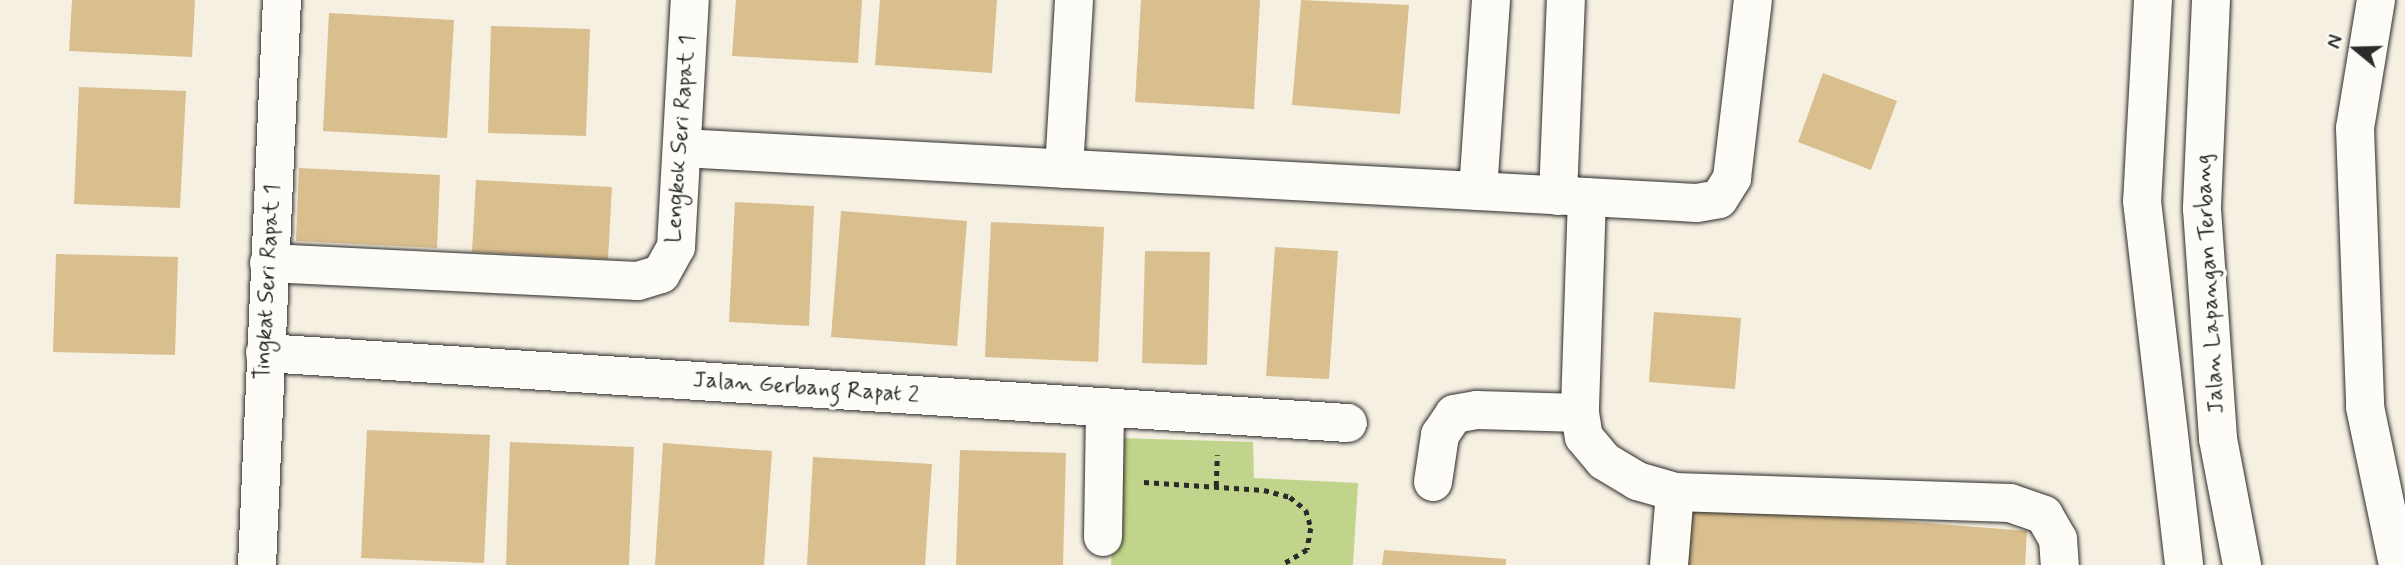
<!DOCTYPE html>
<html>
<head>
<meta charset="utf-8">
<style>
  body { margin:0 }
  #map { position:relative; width:2405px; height:565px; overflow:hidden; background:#f6f0e2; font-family:Mynerve,sans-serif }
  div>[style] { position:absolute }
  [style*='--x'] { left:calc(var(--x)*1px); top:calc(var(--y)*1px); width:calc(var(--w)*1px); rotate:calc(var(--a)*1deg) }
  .green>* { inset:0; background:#c0d58b }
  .building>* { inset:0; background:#d9be8e }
  .path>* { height:4.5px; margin-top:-2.25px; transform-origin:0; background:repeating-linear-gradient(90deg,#2b2b2b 0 5px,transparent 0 10px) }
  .roads { filter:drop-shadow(0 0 2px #2b2b2b) drop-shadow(0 0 2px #2b2b2b) }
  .minor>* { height:38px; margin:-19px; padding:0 19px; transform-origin:19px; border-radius:19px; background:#fdfcf7 }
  span { translate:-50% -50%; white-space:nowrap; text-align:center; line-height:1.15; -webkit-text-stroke:7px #fdfcf7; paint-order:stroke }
  .street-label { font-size:23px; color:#2b2b2b }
  .north { position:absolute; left:2321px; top:14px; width:70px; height:70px; -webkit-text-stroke:5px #fdfcf7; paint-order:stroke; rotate:289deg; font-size:19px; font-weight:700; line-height:28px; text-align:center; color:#2b2b2b }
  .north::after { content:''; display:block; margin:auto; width:24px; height:32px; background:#2b2b2b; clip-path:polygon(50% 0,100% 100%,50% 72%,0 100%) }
</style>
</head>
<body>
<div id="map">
  <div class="green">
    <div style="clip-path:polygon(1120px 438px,1253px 442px,1254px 478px,1358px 483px,1353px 565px,1111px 565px)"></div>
  </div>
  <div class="building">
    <div style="clip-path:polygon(72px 0,195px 0,192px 57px,69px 51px)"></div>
    <div style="clip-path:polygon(736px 0,862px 0,858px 63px,732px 56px)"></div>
    <div style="clip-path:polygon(880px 0,997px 0,992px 73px,875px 65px)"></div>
    <div style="clip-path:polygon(1141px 0,1260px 0,1254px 109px,1135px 102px)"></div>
    <div style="clip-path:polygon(1301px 0,1409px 5px,1400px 114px,1292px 105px)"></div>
    <div style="clip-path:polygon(329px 13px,454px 20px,447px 138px,323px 131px)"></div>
    <div style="clip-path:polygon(491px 26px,590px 29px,586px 136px,488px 133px)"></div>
    <div style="clip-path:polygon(1823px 73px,1897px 101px,1871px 170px,1798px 142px)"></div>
    <div style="clip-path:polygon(79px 87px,186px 91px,180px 208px,74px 204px)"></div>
    <div style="clip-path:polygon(299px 168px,440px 175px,437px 248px,296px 241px)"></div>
    <div style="clip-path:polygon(476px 180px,612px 187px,608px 259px,472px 252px)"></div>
    <div style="clip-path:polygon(735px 202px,814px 206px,809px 326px,729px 322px)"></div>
    <div style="clip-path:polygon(841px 211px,967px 221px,957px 346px,831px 337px)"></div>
    <div style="clip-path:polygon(991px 222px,1104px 227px,1098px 362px,985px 357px)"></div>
    <div style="clip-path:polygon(1275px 247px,1338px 251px,1329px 379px,1266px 376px)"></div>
    <div style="clip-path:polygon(1145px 251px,1210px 252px,1207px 365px,1142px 363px)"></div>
    <div style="clip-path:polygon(56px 254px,178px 257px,175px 355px,53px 352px)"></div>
    <div style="clip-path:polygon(1654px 312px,1741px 318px,1735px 389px,1649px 382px)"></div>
    <div style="clip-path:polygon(367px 430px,490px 435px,484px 563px,361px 558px)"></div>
    <div style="clip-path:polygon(510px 442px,634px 447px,629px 565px,506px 565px)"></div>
    <div style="clip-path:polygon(663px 443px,772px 451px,764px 565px,655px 565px)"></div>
    <div style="clip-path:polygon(960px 450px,1066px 453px,1063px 565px,956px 565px)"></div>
    <div style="clip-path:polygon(813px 457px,932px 464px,925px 565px,807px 565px)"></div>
    <div style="clip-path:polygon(1661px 502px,2027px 531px,2025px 565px,1659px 565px)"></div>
    <div style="clip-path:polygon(1384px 550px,1506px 559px,1506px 565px,1382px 565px)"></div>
  </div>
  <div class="path">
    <div style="--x:1144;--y:482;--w:120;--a:3.8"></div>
    <div style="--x:1264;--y:490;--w:27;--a:15"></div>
    <div style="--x:1290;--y:497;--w:21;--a:39"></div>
    <div style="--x:1306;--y:510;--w:19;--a:74"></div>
    <div style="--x:1311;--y:528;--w:22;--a:100"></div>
    <div style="--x:1307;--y:550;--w:29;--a:149"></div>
    <div style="--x:1216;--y:486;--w:31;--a:-88"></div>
  </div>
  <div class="roads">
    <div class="minor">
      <div style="--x:2153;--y:0;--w:201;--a:93.1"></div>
      <div style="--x:2142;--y:201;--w:366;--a:83.4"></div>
      <div style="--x:2211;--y:0;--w:209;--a:92.5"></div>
      <div style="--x:2202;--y:209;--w:231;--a:86"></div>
      <div style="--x:2218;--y:439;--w:128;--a:79.2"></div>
      <div style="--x:2376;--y:0;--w:130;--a:99.3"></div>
      <div style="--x:2355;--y:128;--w:279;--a:87.9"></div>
      <div style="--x:2365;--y:407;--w:161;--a:78.2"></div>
      <div style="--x:682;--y:148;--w:1016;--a:3.1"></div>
      <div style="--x:1697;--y:203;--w:22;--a:-10"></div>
      <div style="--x:1719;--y:199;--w:25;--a:-58"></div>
      <div style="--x:1732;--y:178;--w:179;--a:-83.3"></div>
      <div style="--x:1064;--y:169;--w:169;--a:-86.6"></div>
      <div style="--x:1478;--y:191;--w:191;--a:-86.1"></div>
      <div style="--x:1558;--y:196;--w:196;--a:-87.7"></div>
      <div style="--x:1587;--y:197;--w:216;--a:91.9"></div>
      <div style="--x:1580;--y:413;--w:24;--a:81"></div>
      <div style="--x:1584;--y:437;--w:31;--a:50"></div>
      <div style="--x:1604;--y:461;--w:39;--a:31"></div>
      <div style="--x:1637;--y:481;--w:40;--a:16"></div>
      <div style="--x:1675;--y:492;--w:335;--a:1.9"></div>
      <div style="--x:2010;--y:503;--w:36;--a:19"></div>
      <div style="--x:2044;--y:515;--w:28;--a:60"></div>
      <div style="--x:2058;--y:539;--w:26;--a:86"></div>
      <div style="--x:269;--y:263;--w:369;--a:2.8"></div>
      <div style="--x:638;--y:281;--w:24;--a:-17"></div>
      <div style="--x:661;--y:274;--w:31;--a:-61"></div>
      <div style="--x:676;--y:247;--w:247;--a:-86.8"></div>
      <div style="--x:265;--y:353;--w:1085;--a:3.7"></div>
      <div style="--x:1433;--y:482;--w:48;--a:-81.5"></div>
      <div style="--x:1440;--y:435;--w:25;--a:-56"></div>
      <div style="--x:1454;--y:414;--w:23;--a:-10"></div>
      <div style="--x:1477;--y:410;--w:103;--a:1.7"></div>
      <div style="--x:1103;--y:537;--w:130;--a:-89.1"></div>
      <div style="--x:257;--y:565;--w:566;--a:-87.47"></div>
      <div style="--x:1669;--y:565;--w:73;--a:-85.3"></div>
    </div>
  </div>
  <div class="street-label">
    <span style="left:681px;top:139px;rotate:-86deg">Lengkok Seri Rapat 1</span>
    <span style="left:268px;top:282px;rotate:-87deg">Tingkat Seri Rapat 1</span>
    <span style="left:2210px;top:284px;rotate:-93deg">Jalan Lapangan Terbang</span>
    <span style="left:806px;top:388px;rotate:4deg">Jalan Gerbang Rapat 2</span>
  </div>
  <div class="north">N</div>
</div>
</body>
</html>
